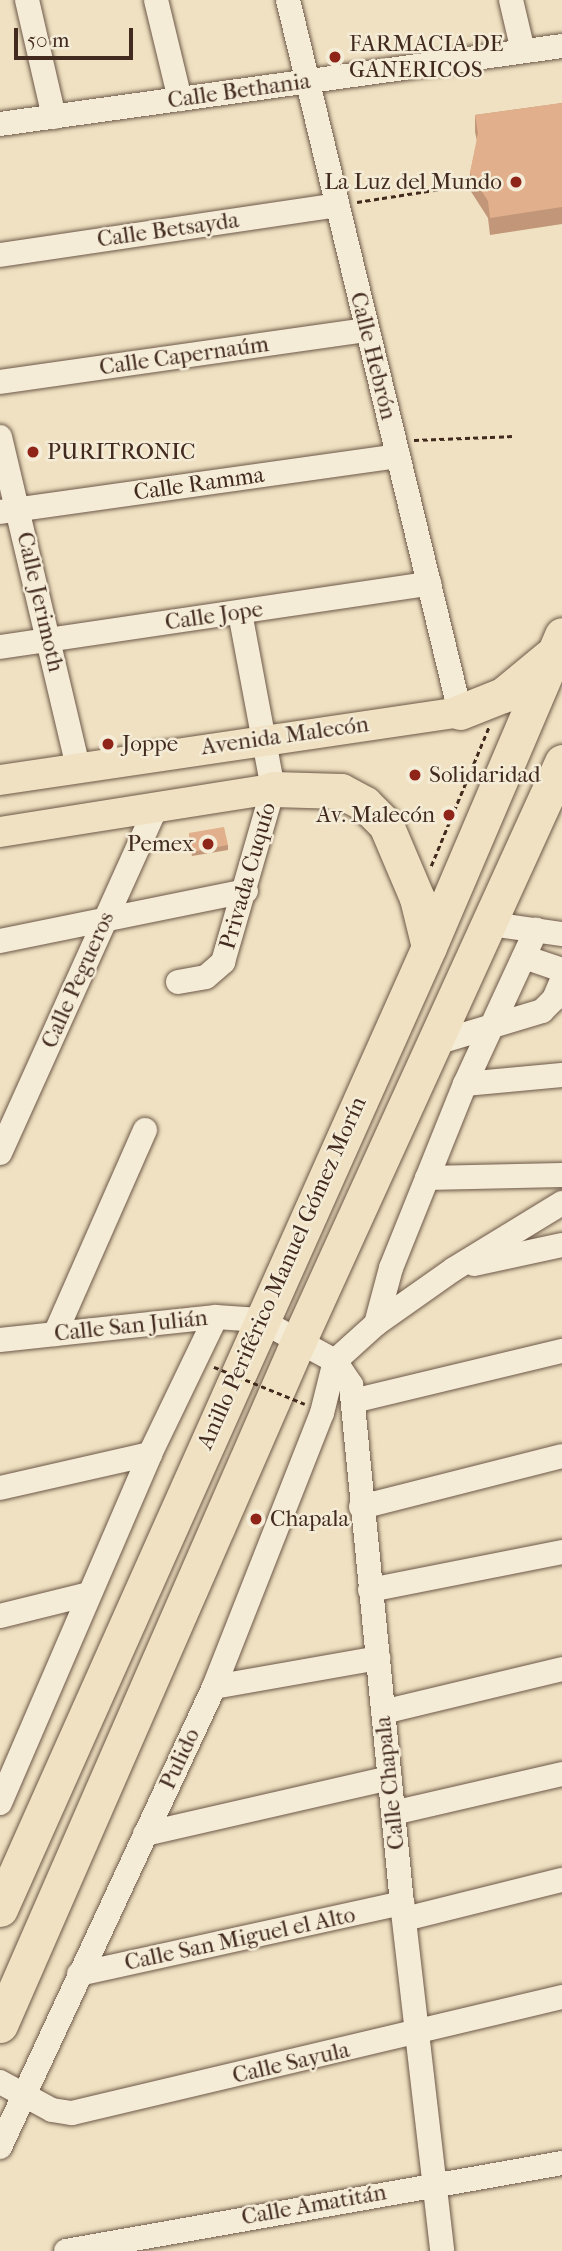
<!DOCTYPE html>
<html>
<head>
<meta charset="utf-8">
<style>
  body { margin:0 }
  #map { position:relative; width:562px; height:2251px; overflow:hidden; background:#efe1c1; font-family:"IM FELL French Canon",serif }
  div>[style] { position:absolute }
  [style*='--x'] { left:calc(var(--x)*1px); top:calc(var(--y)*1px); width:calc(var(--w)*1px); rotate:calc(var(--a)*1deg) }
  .path>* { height:2.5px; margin-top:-1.25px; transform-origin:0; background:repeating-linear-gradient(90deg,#422a1f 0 5px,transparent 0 8.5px) }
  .roads { filter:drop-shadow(0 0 2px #6d5848) drop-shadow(0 0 2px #6d5848) }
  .minor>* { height:24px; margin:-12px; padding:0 12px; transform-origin:12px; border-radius:12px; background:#f5ecd7 }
  .major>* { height:30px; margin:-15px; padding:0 15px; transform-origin:15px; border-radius:15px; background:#efe1c1 }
  .highway>* { height:35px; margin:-17.5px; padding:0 17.5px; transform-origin:17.5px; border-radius:17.5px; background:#efe1c1 }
  .path-bridge>* { height:2.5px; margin-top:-1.25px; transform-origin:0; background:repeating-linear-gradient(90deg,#422a1f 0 5px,transparent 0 8.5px) }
  .wall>* { inset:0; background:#c29678 }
  .building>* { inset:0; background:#e1af8b }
  .dots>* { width:19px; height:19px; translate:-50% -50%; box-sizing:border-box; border:4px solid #f5ecd7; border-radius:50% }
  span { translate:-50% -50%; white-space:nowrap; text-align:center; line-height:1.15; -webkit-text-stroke:5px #f5ecd7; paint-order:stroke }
  .poi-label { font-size:23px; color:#422a1f }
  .left { translate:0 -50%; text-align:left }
  .right { translate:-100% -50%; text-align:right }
  .street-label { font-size:23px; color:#422a1f }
  .scale { position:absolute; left:14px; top:28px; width:119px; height:32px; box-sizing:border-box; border:4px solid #422a1f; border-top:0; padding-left:9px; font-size:21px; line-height:24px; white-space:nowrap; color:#422a1f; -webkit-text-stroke:5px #f5ecd7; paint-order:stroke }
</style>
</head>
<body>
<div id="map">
  <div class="path">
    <div style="--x:357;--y:202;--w:91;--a:-8.8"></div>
    <div style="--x:414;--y:440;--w:98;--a:-2.3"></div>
    <div style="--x:431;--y:866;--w:151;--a:-67.4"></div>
  </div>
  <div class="roads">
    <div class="minor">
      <div style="--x:27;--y:0;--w:120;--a:77"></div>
      <div style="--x:156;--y:0;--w:102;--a:76.4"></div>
      <div style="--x:288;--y:0;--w:732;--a:76.42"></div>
      <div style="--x:511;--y:0;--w:52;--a:76.8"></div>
      <div style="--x:0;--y:124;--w:567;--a:-7.9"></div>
      <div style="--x:0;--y:255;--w:341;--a:-8.4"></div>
      <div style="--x:0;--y:382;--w:371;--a:-8.1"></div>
      <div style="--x:0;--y:437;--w:339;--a:76.7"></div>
      <div style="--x:0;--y:512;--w:402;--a:-8"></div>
      <div style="--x:0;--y:647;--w:434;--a:-8.4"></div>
      <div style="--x:491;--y:924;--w:72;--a:8"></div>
      <div style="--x:0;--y:941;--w:251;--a:-11.5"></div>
      <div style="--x:524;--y:957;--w:40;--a:18.9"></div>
      <div style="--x:178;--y:982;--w:28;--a:-10"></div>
      <div style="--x:206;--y:977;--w:23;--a:-41"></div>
      <div style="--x:223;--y:962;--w:180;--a:-73.9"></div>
      <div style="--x:273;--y:789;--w:180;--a:-100.6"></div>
      <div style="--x:436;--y:1043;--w:111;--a:-16.8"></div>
      <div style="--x:542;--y:1011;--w:17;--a:-45"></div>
      <div style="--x:554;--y:999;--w:21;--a:-67"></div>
      <div style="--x:465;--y:1084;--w:97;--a:-5.3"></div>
      <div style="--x:0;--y:1153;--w:379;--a:-65.7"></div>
      <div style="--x:427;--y:1178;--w:135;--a:-1.3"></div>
      <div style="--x:474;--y:1264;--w:90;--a:-12.2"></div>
      <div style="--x:376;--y:1324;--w:58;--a:-75"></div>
      <div style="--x:391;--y:1268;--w:198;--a:-68.1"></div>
      <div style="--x:465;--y:1084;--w:170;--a:-65.2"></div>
      <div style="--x:55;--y:1334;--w:223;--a:-66.2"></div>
      <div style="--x:0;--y:1340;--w:217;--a:-6.1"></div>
      <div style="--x:216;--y:1317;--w:44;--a:3.9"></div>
      <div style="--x:260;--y:1320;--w:85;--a:28.7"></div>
      <div style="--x:335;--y:1361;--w:29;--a:56"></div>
      <div style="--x:351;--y:1385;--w:521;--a:84.38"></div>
      <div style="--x:402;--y:1903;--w:350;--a:83.4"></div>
      <div style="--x:353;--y:1401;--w:215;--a:-13.5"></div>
      <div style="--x:0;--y:1488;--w:154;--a:-12.8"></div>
      <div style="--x:361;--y:1507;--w:207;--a:-14.2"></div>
      <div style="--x:370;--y:1590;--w:196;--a:-11.2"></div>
      <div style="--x:0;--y:1616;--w:92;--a:-13.9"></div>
      <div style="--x:214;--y:1687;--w:167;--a:-10"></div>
      <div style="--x:383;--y:1712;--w:184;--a:-13.5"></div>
      <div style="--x:0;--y:1803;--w:380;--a:-66.7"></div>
      <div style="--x:150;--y:1454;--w:152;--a:-64.3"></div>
      <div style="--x:393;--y:1813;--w:173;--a:-13"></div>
      <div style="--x:145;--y:1834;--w:251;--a:-12.9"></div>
      <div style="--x:405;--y:1919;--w:162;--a:-14"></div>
      <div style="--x:79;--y:1974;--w:331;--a:-12.4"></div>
      <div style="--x:0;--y:2082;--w:59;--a:28.3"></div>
      <div style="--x:52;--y:2110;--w:20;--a:9"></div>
      <div style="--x:72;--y:2113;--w:504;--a:-13.32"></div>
      <div style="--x:0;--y:2147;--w:507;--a:-65.05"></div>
      <div style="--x:214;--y:1687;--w:295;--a:-68.5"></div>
      <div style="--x:322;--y:1413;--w:54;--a:-76"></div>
      <div style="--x:335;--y:1361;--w:55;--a:-42.1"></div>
      <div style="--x:376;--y:1324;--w:95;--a:-35.2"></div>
      <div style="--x:454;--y:1269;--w:127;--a:-31.4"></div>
      <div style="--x:66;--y:2251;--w:504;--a:-10.06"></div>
    </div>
    <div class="major">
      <div style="--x:0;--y:780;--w:465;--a:-8.4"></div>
      <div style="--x:0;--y:832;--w:276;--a:-9"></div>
    </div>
    <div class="highway">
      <div style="--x:460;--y:712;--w:46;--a:-21.6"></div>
      <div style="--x:503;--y:695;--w:60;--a:-39.6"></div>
      <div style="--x:273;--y:789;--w:68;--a:1.7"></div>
      <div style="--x:341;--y:791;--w:27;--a:28"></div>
      <div style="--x:365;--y:804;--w:30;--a:45"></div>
      <div style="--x:386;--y:825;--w:79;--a:67"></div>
      <div style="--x:417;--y:898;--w:50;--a:76.2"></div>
      <div style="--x:0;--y:1909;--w:1053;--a:-65.97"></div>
      <div style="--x:429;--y:947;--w:339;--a:-66.9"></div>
      <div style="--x:0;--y:2025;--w:747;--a:-66.42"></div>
      <div style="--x:299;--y:1340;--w:635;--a:-65.53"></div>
    </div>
  </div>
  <div class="path-bridge">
    <div style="--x:214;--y:1367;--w:98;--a:22.1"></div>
  </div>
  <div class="wall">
    <div style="clip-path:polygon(562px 103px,562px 224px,490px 235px,488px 218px,470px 190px,470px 173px,477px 141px,475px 132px,475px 115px)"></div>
    <div style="clip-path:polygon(189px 833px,228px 845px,228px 850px,192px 856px)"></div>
  </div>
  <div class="building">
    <div style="clip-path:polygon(562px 103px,562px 207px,490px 218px,488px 201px,470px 173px,478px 133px,475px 115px)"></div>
    <div style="clip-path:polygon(224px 827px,228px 845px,192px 852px,189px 833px)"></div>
  </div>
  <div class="dots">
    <div style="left:335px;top:57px;background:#8f2418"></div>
    <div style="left:516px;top:182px;background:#8f2418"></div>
    <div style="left:33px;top:452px;background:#8f2418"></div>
    <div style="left:108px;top:744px;background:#8f2418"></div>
    <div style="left:415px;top:775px;background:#8f2418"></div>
    <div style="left:449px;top:815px;background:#8f2418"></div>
    <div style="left:208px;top:844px;background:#8f2418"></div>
    <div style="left:256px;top:1519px;background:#8f2418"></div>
  </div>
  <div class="poi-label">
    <span class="left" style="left:349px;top:57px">FARMACIA DE<br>GANERICOS</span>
    <span class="right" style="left:502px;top:182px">La Luz del Mundo</span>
    <span class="left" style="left:47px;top:452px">PURITRONIC</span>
    <span class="left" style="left:122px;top:744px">Joppe</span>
    <span class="left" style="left:429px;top:775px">Solidaridad</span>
    <span class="right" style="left:435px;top:815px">Av. Malecón</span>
    <span class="right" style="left:194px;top:844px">Pemex</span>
    <span class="left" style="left:270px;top:1519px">Chapala</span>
  </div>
  <div class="street-label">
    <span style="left:239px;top:91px;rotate:-8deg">Calle Bethania</span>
    <span style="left:168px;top:230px;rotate:-8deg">Calle Betsayda</span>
    <span style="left:184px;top:356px;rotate:-8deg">Calle Capernaúm</span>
    <span style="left:373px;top:356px;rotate:76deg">Calle Hebrón</span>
    <span style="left:199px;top:484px;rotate:-8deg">Calle Ramma</span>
    <span style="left:40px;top:602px;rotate:77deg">Calle Jerimoth</span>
    <span style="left:214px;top:616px;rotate:-8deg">Calle Jope</span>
    <span style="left:285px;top:736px;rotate:-8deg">Avenida Malecón</span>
    <span style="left:248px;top:876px;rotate:-74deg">Privada Cuquío</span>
    <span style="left:78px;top:980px;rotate:-66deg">Calle Pegueros</span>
    <span style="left:282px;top:1273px;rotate:-66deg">Anillo Periférico Manuel Gómez Morín</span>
    <span style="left:131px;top:1326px;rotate:-6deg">Calle San Julián</span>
    <span style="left:180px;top:1759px;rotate:-65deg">Pulido</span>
    <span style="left:390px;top:1783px;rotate:-96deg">Calle Chapala</span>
    <span style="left:240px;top:1939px;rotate:-12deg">Calle San Miguel el Alto</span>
    <span style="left:291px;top:2063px;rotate:-13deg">Calle Sayula</span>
    <span style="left:314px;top:2205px;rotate:-10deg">Calle Amatitán</span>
  </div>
  <div class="scale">50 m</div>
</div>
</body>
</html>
